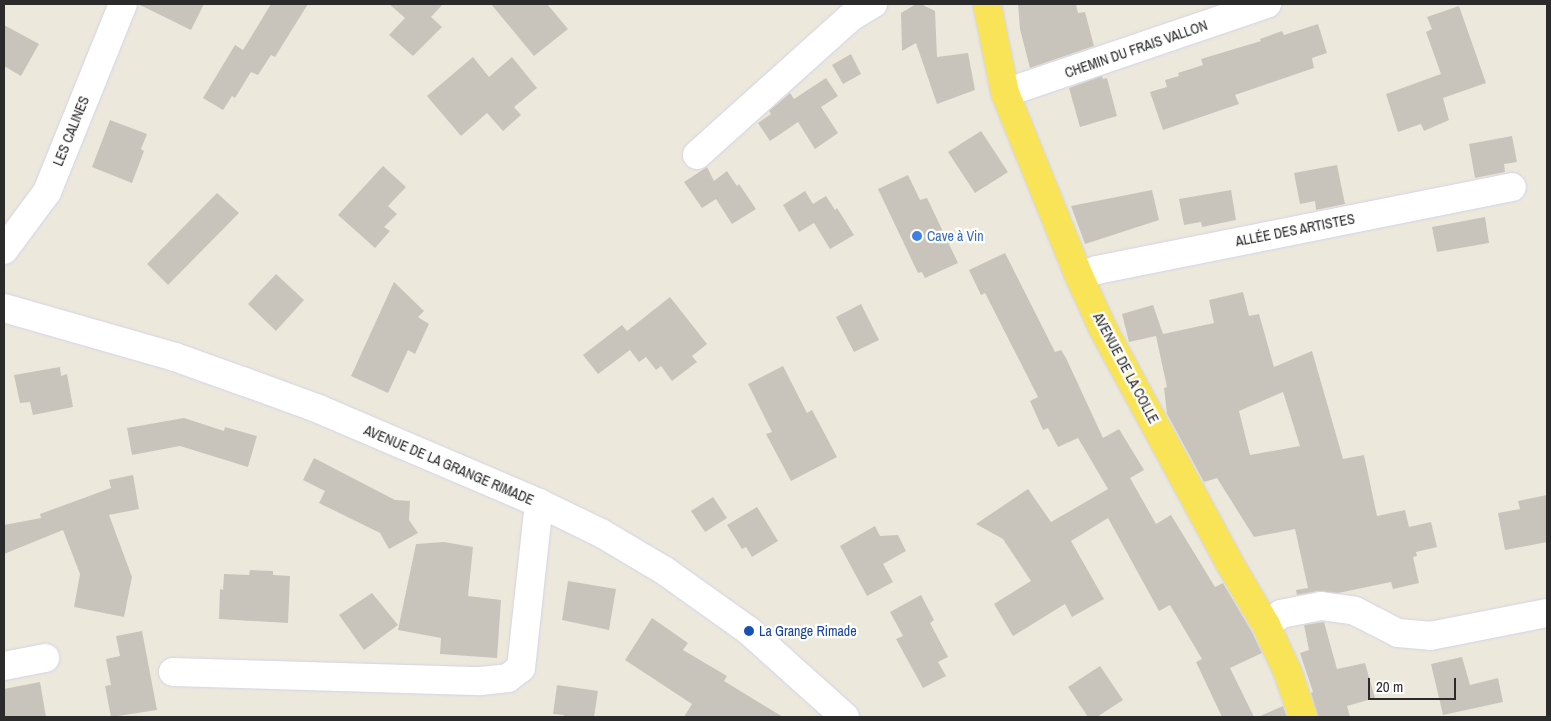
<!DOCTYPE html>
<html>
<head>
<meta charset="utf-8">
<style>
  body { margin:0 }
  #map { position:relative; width:1551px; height:721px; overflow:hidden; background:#ede8dc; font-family:"Archivo Narrow",sans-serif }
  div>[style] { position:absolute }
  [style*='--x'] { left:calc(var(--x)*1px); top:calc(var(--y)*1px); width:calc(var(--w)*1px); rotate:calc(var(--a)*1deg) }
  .building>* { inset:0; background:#c9c4bb }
  .roads { filter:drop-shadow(0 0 1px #d1d3e4) drop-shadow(0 0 1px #d1d3e4) }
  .minor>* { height:28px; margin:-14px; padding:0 14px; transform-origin:14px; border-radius:14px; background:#fff }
  .major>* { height:28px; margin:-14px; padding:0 14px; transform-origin:14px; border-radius:14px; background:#f8e456 }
  .dots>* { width:14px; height:14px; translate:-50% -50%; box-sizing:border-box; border:2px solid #fff; border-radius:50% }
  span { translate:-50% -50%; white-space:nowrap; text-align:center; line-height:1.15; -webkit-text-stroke:4.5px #fff; paint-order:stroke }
  .street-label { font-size:14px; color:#2b2b2b }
  .shop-label { font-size:14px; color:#366cbe }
  .left { translate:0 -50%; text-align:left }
  .transit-label { font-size:14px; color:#164399 }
  .frame { position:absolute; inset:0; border:5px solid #2b2b2b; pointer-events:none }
  .scale { position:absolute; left:1368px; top:678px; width:88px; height:22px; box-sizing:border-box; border:2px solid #2b2b2b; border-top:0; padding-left:6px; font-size:15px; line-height:18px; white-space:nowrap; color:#2b2b2b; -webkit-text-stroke:4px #fff; paint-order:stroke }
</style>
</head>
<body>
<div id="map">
  <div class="building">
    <div style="clip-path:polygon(138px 4px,204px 4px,191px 30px)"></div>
    <div style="clip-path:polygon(271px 4px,308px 4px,275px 57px,271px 55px,258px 75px,251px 72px,235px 98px,232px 96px,223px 110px,203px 98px,235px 45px,243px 50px)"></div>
    <div style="clip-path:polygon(389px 4px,443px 4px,431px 17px,442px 27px,413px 56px,389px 35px,405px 18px)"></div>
    <div style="clip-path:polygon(491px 4px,547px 4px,568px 29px,534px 56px)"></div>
    <div style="clip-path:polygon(916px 4px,921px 4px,935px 11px,937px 57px,968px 53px,975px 90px,937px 104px,916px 43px,902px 51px,901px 13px)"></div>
    <div style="clip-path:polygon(1018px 4px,1076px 4px,1078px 13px,1085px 12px,1094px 46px,1030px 68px,1020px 29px)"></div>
    <div style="clip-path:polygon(1459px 6px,1486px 83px,1443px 98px,1449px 120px,1424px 131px,1421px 124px,1398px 132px,1386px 94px,1441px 74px,1426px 32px,1432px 29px,1427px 17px)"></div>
    <div style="clip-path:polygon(1318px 24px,1327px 53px,1312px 58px,1314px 68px,1235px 95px,1239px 104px,1163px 130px,1150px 92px,1167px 87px,1165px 80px,1179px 76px,1178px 73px,1203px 65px,1201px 59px,1261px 41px,1260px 39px,1282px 31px,1284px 35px)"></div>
    <div style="clip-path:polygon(4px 25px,39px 44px,21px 76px,4px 66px)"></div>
    <div style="clip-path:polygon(851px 54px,861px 74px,843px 84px,832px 65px)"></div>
    <div style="clip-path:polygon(473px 57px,489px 77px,512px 57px,537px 88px,514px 107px,521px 115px,503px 131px,487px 113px,461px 136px,427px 96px)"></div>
    <div style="clip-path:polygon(1102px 76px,1103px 79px,1107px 78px,1117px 116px,1080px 127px,1069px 88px)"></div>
    <div style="clip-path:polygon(826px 78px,838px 96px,821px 107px,838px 133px,815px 149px,798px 122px,770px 141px,758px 123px,771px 114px,769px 111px,790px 93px,794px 99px)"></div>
    <div style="clip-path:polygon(110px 120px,147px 134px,141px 149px,144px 151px,132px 183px,92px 167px)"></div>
    <div style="clip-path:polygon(981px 131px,1008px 172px,975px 193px,948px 152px)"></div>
    <div style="clip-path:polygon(1512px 136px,1517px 162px,1504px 164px,1505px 172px,1475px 178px,1469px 144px)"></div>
    <div style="clip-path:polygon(1337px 165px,1345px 204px,1316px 210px,1315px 201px,1300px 204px,1294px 173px)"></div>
    <div style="clip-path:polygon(383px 166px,406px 187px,388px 206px,397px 214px,384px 227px,390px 231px,375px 248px,338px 215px)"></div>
    <div style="clip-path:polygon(707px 167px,714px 181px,727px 171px,737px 186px,739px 184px,756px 209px,732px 224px,716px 199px,702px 208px,684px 182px)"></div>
    <div style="clip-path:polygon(908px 175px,920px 200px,927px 198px,958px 263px,925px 278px,922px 272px,918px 273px,878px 189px)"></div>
    <div style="clip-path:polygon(1152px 190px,1159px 220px,1085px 244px,1071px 206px)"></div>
    <div style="clip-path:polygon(1231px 190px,1236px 220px,1202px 227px,1201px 222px,1184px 225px,1179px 199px)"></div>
    <div style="clip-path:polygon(805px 191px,813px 204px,826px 196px,835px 210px,837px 208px,854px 235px,830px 249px,814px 223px,799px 232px,783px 205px)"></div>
    <div style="clip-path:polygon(217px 193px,239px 213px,168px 285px,147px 264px)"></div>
    <div style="clip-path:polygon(1485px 217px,1489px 243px,1437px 252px,1432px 227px)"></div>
    <div style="clip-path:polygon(1005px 253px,1055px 352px,1061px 350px,1066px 358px,1103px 438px,1119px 429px,1144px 470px,1130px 478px,1156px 524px,1171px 515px,1215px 587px,1223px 583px,1252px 632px,1262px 653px,1230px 668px,1254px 717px,1222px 717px,1196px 662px,1202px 659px,1170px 605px,1159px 611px,1108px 518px,1071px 541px,1104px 599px,1072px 617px,1065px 604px,1013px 636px,994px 604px,1031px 581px,1003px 539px,976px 524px,1028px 489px,1051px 522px,1108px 489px,1078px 438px,1058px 447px,1048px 428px,1043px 430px,1030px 401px,1038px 397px,985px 293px,981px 295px,969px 270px)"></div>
    <div style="clip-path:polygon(276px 274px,304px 300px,276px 331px,248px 304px)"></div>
    <div style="clip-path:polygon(394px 282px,424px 311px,418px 317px,429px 324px,415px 354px,408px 350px,388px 393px,351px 376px)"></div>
    <div style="clip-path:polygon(evenodd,1243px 292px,1249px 316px,1259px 314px,1274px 367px,1312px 351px,1343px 459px,1364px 455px,1377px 516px,1405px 510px,1409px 527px,1431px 522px,1437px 547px,1416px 552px,1417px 556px,1413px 557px,1419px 583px,1393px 589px,1391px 582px,1338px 593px,1318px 591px,1297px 595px,1296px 590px,1308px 588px,1295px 529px,1254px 537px,1217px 478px,1204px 482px,1167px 414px,1164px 388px,1167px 387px,1156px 336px,1129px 342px,1122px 314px,1153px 305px,1163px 334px,1214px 323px,1209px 300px,1243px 292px,1283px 392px,1300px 446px,1250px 455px,1239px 411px,1283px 392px)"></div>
    <div style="clip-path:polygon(670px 297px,707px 344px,692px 356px,697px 362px,672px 381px,661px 366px,656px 370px,646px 357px,639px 362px,630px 350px,598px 374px,583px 355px,622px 325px,627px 331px)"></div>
    <div style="clip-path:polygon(861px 304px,879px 340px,854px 352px,836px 317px)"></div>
    <div style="clip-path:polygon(783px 366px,807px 413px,812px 410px,837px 457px,791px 481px,766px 434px,772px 432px,748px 384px)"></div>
    <div style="clip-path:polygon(60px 367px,61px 376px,67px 374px,73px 407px,33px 415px,30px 402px,20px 403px,14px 375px)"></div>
    <div style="clip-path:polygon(184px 418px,224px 431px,225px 427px,257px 436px,248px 467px,180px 446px,132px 455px,127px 428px)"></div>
    <div style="clip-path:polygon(314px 458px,395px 500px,410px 501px,409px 520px,418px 533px,389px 549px,380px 533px,319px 503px,325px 491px,303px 480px)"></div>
    <div style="clip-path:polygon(133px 475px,139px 509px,109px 515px,132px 577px,124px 617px,74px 607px,80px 574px,63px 530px,4px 554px,4px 525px,41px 518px,40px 514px,111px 488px,109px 480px)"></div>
    <div style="clip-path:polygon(1547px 495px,1547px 542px,1505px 550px,1498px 513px,1520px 509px,1518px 501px)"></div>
    <div style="clip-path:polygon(713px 497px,727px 518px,705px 532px,691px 511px)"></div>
    <div style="clip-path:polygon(757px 507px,778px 541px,752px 557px,746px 547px,742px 549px,727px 525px)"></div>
    <div style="clip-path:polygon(875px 526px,880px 536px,898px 535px,906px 551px,883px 564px,893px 582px,867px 596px,840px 546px)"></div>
    <div style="clip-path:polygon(444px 542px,473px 547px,468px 596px,501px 600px,497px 658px,440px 654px,441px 638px,398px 630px,416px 544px)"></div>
    <div style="clip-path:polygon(250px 570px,273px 571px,273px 575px,290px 576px,288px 623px,219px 619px,220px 589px,223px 590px,224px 574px,249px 575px)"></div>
    <div style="clip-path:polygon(568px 581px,616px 589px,609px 630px,562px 620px)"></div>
    <div style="clip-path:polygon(372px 593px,398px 625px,364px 650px,339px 615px)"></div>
    <div style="clip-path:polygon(921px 595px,934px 620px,930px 623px,948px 657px,938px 662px,946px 676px,923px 688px,896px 639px,903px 636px,890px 612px)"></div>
    <div style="clip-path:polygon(652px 618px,688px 643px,683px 650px,727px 676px,724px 681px,783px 717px,684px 717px,692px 704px,625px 660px)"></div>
    <div style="clip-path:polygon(1324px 622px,1337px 669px,1365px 663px,1375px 698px,1347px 706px,1350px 717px,1318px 717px,1311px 693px,1313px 692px,1300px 653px,1309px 650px,1304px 625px)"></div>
    <div style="clip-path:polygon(142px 631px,157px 710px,111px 717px,105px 686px,111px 685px,106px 659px,120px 656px,116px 636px)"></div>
    <div style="clip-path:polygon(1462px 657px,1470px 685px,1498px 678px,1503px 702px,1443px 715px,1431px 664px)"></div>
    <div style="clip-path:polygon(1100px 666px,1123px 700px,1097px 717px,1088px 717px,1068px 687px)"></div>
    <div style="clip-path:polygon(40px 682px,46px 717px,4px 717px,4px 689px)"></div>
    <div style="clip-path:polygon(557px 685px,598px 691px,594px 717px,564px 717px,564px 715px,553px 714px)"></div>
    <div style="clip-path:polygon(1283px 706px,1287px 717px,1258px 717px)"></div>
  </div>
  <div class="roads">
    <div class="minor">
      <div style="--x:1005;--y:93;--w:277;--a:-18.8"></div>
      <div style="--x:697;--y:155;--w:207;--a:-41.9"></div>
      <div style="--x:851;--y:17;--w:26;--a:-31"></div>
      <div style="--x:4;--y:250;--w:72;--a:-53.4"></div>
      <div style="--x:47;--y:192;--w:203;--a:-68"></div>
      <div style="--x:1079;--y:276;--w:19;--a:-18"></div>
      <div style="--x:1097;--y:270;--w:423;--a:-11.3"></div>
      <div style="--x:4;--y:308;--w:178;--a:16"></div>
      <div style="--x:175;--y:357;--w:74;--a:19.7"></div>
      <div style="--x:245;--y:382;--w:79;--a:20"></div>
      <div style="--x:319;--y:409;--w:239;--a:23.1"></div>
      <div style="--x:539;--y:503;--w:69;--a:25.8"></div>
      <div style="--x:601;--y:533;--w:74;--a:30.7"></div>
      <div style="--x:665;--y:571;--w:103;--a:35.5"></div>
      <div style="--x:749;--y:631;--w:129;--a:41.9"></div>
      <div style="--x:1266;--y:625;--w:19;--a:-36"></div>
      <div style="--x:1281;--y:614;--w:41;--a:-11.3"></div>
      <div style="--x:1321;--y:606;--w:34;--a:8"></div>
      <div style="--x:1355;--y:611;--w:48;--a:27.1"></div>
      <div style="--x:1398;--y:633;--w:32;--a:5"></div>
      <div style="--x:1430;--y:636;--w:119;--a:-11.1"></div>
      <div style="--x:4;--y:666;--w:42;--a:-11"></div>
      <div style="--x:173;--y:672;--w:308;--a:1.7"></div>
      <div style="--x:481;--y:681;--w:27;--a:-6"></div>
      <div style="--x:508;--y:678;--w:16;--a:-38"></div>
      <div style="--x:521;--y:668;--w:166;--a:-83.8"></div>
    </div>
    <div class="major">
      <div style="--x:987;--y:4;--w:91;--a:78.6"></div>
      <div style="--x:1005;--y:93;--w:197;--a:68"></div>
      <div style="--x:1079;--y:276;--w:58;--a:65.6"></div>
      <div style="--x:1103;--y:329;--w:267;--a:61.6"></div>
      <div style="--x:1230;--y:564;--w:71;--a:59.5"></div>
      <div style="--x:1266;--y:625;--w:53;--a:65.4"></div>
      <div style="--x:1288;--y:673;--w:46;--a:71.2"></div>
    </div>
  </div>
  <div class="dots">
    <div style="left:917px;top:236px;background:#3f7fe0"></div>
    <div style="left:749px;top:631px;background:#1a4fb4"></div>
  </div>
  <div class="street-label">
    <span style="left:1136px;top:49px;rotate:-19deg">CHEMIN DU FRAIS VALLON</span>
    <span style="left:71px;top:131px;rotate:-68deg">LES CALINES</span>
    <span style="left:1295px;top:230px;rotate:-11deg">ALLÉE DES ARTISTES</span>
    <span style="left:1126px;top:368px;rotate:62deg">AVENUE DE LA COLLE</span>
    <span style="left:449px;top:465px;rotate:23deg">AVENUE DE LA GRANGE RIMADE</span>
  </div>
  <div class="shop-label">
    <span class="left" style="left:927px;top:236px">Cave à Vin</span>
  </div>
  <div class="transit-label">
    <span class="left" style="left:759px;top:631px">La Grange Rimade</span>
  </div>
  <div class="frame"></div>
  <div class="scale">20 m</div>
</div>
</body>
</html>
